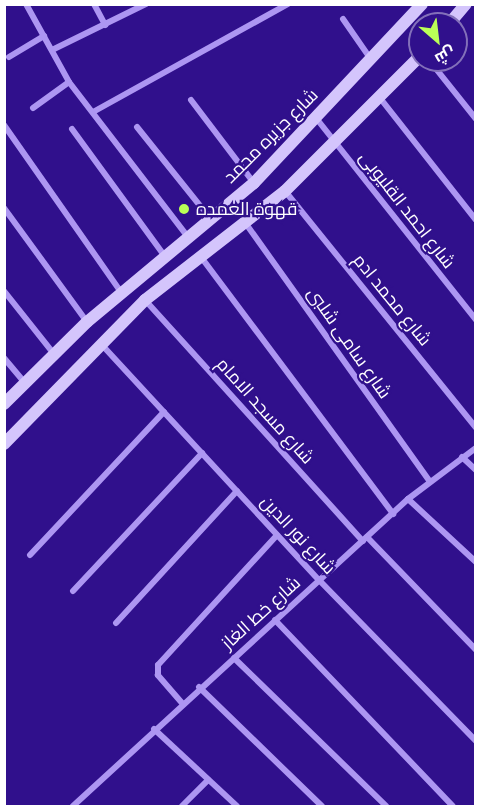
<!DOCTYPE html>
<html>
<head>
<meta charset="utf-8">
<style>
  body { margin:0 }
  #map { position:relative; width:480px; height:811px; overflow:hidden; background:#30108c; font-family:"Archivo Narrow",Cairo,sans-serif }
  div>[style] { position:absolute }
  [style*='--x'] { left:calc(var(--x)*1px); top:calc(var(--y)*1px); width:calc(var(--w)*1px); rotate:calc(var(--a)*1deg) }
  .minor>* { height:6px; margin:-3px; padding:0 3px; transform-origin:3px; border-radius:3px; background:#ad96f2 }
  .secondary>* { height:12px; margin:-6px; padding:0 6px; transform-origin:6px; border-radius:6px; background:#d4c5fc }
  .dots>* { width:16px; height:16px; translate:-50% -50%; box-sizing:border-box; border:3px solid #30108c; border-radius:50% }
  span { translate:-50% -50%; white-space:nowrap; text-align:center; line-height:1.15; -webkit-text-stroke:4.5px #30108c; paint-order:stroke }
  .street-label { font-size:18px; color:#fff }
  .poi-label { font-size:18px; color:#fff }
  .left { translate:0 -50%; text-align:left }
  .frame { position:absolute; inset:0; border:6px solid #fff; pointer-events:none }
  .north { position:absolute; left:408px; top:12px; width:60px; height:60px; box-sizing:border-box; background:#30108c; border:2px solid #8370ba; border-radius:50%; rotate:152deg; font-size:16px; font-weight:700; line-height:24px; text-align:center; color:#fff }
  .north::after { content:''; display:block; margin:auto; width:21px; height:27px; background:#baff57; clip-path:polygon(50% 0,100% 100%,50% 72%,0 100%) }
</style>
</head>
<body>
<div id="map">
  <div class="minor">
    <div style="--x:26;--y:4;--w:89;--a:61.1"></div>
    <div style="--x:69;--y:82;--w:194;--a:52.5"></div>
    <div style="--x:94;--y:4;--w:24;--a:62"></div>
    <div style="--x:343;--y:19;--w:47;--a:55.3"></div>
    <div style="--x:52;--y:50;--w:105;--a:-26.1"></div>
    <div style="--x:9;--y:57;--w:41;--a:-31"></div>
    <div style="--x:429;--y:60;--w:75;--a:51.5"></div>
    <div style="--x:380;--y:98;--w:155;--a:51.8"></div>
    <div style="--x:191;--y:100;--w:104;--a:52.8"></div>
    <div style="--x:33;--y:108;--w:44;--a:-35.8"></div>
    <div style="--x:93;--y:112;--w:223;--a:-29"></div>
    <div style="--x:316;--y:118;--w:258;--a:51.6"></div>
    <div style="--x:4;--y:125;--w:204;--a:55"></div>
    <div style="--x:137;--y:127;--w:117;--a:51.3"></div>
    <div style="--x:72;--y:129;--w:156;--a:53.9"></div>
    <div style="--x:285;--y:191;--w:304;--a:51.1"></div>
    <div style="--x:4;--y:208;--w:141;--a:53.9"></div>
    <div style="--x:244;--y:221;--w:320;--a:54.5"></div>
    <div style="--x:201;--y:257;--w:321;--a:53.2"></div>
    <div style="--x:4;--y:291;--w:80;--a:51.6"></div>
    <div style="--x:145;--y:300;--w:325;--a:47.9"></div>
    <div style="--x:102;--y:345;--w:320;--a:47.3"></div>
    <div style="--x:319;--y:580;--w:225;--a:45.7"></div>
    <div style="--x:4;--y:358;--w:33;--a:50"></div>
    <div style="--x:462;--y:457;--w:19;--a:43"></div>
    <div style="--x:408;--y:499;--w:93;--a:42.8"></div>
    <div style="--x:367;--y:537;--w:157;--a:46"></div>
    <div style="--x:30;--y:555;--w:196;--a:-46.9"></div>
    <div style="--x:73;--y:591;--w:189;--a:-46.9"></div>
    <div style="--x:275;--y:620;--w:257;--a:46.3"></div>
    <div style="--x:116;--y:623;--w:179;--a:-47.5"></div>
    <div style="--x:234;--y:658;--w:212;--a:44.2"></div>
    <div style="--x:199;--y:687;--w:171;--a:44.1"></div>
    <div style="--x:182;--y:703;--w:37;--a:-131"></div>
    <div style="--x:158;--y:675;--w:10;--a:-90"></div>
    <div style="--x:158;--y:665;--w:176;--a:-47.5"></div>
    <div style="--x:154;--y:729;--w:113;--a:42.9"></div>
    <div style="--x:73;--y:806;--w:454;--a:-42.5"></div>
    <div style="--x:408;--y:499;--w:85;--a:-36.9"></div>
    <div style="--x:182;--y:806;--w:37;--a:-45"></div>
  </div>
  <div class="secondary">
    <div style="--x:449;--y:24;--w:26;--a:-50"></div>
    <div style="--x:4;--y:404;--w:117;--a:-44.7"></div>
    <div style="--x:87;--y:322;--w:217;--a:-39.8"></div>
    <div style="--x:254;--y:183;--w:245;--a:-46.8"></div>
    <div style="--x:4;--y:444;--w:202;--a:-45.6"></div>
    <div style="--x:145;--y:300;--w:177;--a:-37.9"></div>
    <div style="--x:285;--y:191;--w:191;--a:-45"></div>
  </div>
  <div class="dots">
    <div style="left:184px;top:209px;background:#baff57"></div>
  </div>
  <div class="street-label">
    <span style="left:271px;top:136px;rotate:-45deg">شارع جزيره محمد</span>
    <span style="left:407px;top:210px;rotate:52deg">شارع احمد القليوبى</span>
    <span style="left:392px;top:300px;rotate:51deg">شارع محمد ادم</span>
    <span style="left:349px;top:343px;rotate:55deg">شارع سامى شلبى</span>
    <span style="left:265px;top:411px;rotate:48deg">شارع مسجد الامام</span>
    <span style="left:298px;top:535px;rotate:47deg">شارع نور الدين</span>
    <span style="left:261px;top:613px;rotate:-42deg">شارع خط الغاز</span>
  </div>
  <div class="poi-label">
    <span class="left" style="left:196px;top:209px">قهوة العمده</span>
  </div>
  <div class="frame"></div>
  <div class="north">ش</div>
</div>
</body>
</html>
